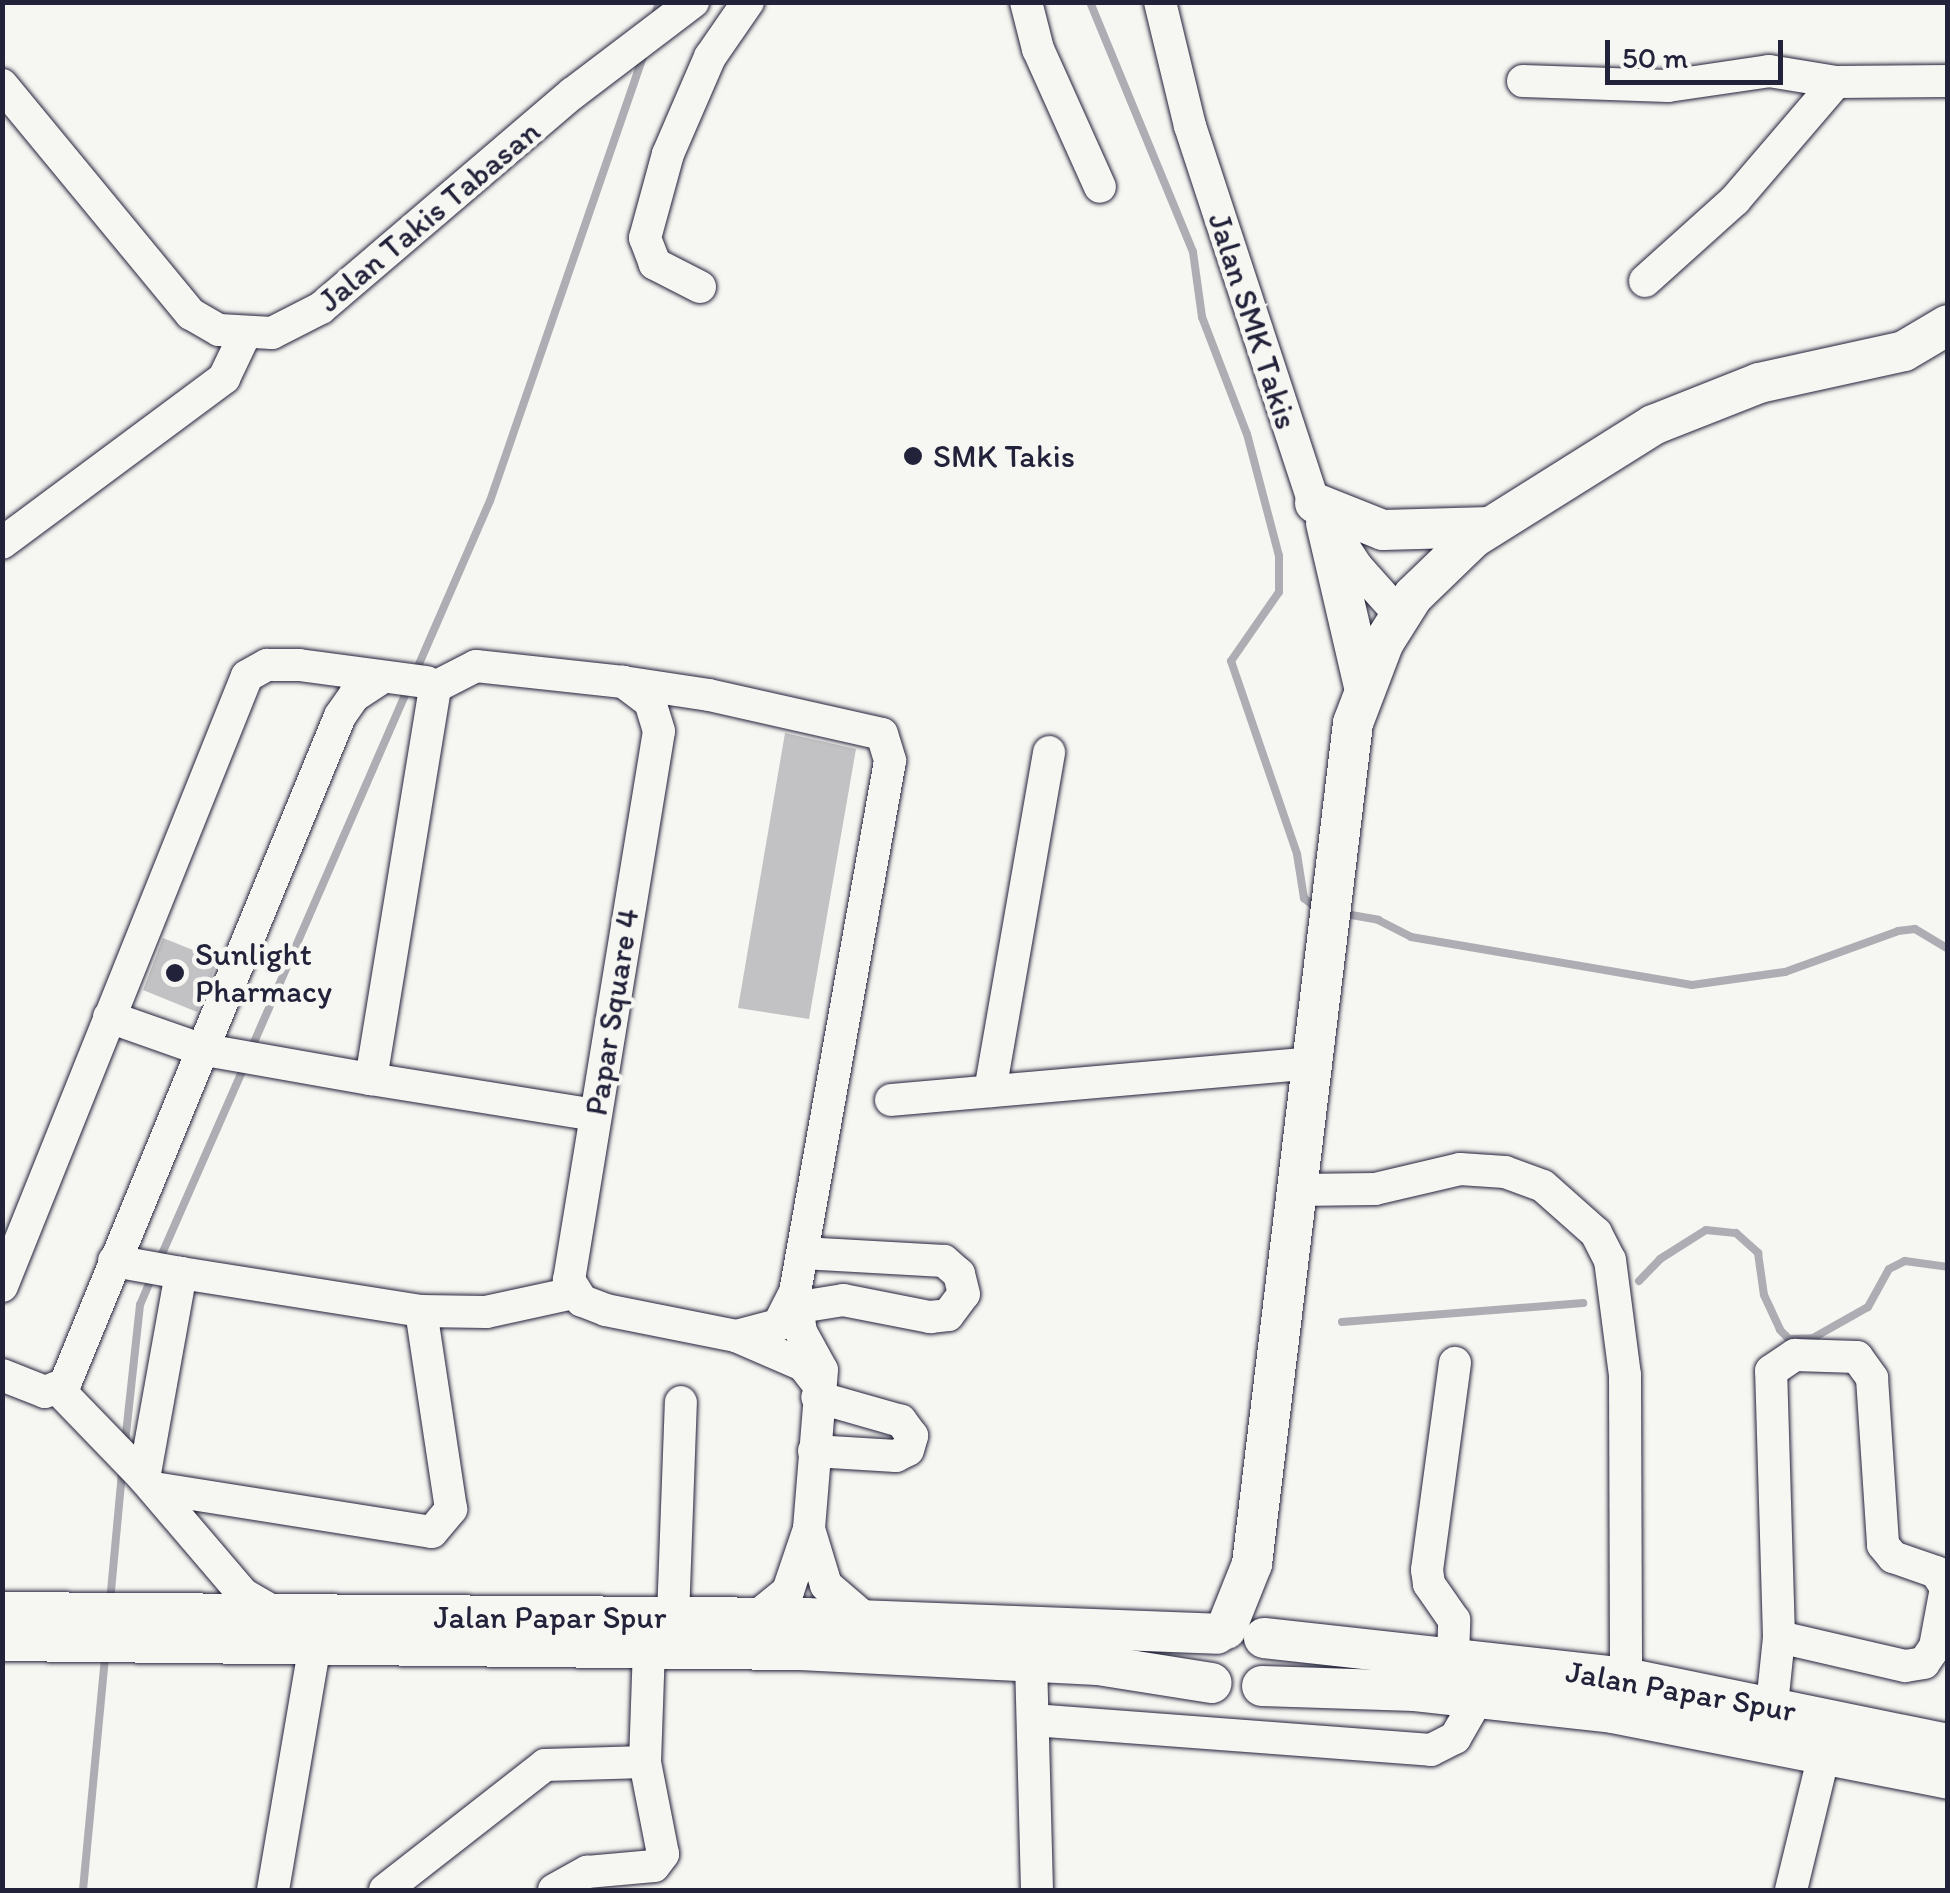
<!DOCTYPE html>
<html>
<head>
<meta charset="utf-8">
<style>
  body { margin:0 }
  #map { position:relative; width:1950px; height:1893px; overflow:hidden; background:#f6f6f2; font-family:Itim,sans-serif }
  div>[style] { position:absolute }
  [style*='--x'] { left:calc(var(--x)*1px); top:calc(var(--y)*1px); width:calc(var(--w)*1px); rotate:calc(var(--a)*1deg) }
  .stream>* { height:8px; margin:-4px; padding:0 4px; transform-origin:4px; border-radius:4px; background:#adadb3 }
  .building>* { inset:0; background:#c2c2c4 }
  .roads { filter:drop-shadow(0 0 2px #22223b) drop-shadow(0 0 2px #22223b) }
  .minor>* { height:32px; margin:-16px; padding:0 16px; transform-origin:16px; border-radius:16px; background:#f6f6f2 }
  .major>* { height:40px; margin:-20px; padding:0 20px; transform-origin:20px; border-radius:20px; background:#f6f6f2 }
  .dots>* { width:28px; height:28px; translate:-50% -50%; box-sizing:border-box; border:5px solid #f6f6f2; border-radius:50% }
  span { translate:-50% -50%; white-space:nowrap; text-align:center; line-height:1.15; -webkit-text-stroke:9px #f6f6f2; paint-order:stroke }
  .street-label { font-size:32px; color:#22223b }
  .poi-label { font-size:32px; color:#22223b }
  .left { translate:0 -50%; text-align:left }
  .frame { position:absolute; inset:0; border:5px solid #22223b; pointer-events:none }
  .scale { position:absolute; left:1605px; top:40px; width:178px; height:45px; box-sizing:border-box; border:5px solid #22223b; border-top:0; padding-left:12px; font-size:30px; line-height:35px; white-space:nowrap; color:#22223b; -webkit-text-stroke:8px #f6f6f2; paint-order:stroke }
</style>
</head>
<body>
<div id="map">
  <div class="stream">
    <div style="--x:1090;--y:2;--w:270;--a:67.6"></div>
    <div style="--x:1193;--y:252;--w:66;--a:82.1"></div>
    <div style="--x:1202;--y:317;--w:125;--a:69"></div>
    <div style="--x:1247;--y:434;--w:126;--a:75.3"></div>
    <div style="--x:1279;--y:556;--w:36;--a:90"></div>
    <div style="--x:1279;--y:592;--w:84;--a:124.8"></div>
    <div style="--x:1231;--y:661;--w:204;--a:71.1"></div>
    <div style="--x:1297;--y:854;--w:45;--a:81"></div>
    <div style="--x:1304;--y:898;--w:17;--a:40"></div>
    <div style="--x:654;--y:19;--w:18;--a:-74"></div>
    <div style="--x:416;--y:671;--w:185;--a:-66.5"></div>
    <div style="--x:490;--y:501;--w:471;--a:-71"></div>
    <div style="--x:1340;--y:913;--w:39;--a:10"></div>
    <div style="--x:1378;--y:920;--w:37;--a:27"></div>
    <div style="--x:1411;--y:937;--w:285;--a:9.7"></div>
    <div style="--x:1692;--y:985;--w:94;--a:-8"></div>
    <div style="--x:1785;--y:972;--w:120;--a:-19.9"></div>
    <div style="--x:1898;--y:931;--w:17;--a:-7"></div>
    <div style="--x:1915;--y:929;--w:39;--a:31"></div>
    <div style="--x:252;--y:1047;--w:391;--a:-66.5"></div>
    <div style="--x:158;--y:1263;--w:216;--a:-66.3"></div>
    <div style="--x:1639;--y:1281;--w:30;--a:-46"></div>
    <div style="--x:1660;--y:1259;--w:54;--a:-32.2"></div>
    <div style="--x:1706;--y:1230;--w:30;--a:6"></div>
    <div style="--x:1736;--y:1233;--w:30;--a:42"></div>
    <div style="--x:1758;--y:1253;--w:42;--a:81.9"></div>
    <div style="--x:1764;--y:1295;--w:38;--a:65"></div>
    <div style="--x:1780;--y:1330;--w:13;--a:45"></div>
    <div style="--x:1789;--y:1339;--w:24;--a:-2"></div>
    <div style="--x:1813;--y:1338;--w:63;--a:-29.4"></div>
    <div style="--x:1868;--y:1307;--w:43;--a:-61.1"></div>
    <div style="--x:1889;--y:1269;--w:18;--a:-27"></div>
    <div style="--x:1905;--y:1261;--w:43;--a:7.9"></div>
    <div style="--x:1342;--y:1322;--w:242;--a:-4.5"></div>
    <div style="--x:125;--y:1443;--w:139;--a:-83.8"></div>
    <div style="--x:140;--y:1305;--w:33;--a:-67"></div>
    <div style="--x:110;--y:1602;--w:131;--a:-84.7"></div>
    <div style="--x:83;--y:1890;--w:235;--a:-84.6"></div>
  </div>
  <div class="building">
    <div style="clip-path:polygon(785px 733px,856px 749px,809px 1019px,738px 1008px)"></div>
    <div style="clip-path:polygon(163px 938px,218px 960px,197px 1012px,143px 990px)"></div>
  </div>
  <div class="roads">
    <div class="minor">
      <div style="--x:1026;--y:2;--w:49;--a:75.7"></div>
      <div style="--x:1038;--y:49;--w:151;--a:65.8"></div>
      <div style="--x:1160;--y:2;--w:128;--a:76.4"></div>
      <div style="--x:1190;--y:126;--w:391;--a:71.8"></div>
      <div style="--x:1312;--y:498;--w:82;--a:56.9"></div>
      <div style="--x:1357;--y:567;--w:64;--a:48.1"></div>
      <div style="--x:1523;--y:81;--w:145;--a:2"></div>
      <div style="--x:1668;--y:86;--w:102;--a:-8.4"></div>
      <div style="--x:1769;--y:71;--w:68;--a:9.3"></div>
      <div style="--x:1836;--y:82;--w:112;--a:-0.5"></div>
      <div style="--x:2;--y:85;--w:297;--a:50.5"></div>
      <div style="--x:191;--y:314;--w:32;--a:30"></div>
      <div style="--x:219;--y:330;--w:53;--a:3.2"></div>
      <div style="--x:272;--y:333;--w:55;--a:-27"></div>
      <div style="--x:321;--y:308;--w:331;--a:-40.5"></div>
      <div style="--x:573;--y:93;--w:151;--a:-37.2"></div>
      <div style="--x:1645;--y:281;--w:121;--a:-42"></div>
      <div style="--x:1735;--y:200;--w:155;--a:-49.4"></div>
      <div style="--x:700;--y:287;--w:51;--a:-152.9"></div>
      <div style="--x:655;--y:264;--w:28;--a:-111"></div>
      <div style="--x:645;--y:238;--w:87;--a:-74.7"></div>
      <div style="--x:668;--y:154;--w:106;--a:-66.6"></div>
      <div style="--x:710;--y:57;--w:67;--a:-55.4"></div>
      <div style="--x:2;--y:543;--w:277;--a:-36.6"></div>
      <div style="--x:224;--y:378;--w:47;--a:-64.5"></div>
      <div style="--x:109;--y:1017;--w:96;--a:19.4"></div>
      <div style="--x:200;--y:1049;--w:174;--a:10"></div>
      <div style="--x:990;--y:1091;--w:344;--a:-80.1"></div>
      <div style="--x:891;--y:1100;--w:426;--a:-5"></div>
      <div style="--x:595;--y:1115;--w:227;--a:-170.9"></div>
      <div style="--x:371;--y:1079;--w:397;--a:-80.7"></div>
      <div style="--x:435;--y:687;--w:46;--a:-27.1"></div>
      <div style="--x:476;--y:666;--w:148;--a:6.2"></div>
      <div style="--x:623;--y:682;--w:87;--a:8.6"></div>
      <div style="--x:709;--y:695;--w:177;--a:12.7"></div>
      <div style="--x:882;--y:734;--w:28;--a:73"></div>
      <div style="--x:890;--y:761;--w:539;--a:100.14"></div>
      <div style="--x:795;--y:1292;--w:37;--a:117"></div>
      <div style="--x:778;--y:1325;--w:43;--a:165.3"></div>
      <div style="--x:736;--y:1336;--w:133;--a:-168.7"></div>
      <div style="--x:606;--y:1310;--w:26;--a:-159"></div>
      <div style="--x:582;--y:1301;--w:25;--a:-122"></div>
      <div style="--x:569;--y:1280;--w:556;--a:-80.69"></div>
      <div style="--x:659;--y:731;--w:30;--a:-107"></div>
      <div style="--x:650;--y:702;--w:34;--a:-143"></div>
      <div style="--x:1298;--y:1190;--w:77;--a:-0.7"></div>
      <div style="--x:1375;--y:1189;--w:87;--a:-13.2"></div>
      <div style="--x:1460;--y:1169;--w:45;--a:3.8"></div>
      <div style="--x:1505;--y:1172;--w:40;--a:20.2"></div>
      <div style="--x:1543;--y:1186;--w:71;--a:41.6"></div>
      <div style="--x:1596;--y:1233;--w:30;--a:63"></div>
      <div style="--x:1610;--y:1260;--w:116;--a:82.6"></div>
      <div style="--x:1625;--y:1375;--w:303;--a:89.8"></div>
      <div style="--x:114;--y:1261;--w:68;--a:10.2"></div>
      <div style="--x:2;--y:1286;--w:657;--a:-68.12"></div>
      <div style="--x:247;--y:676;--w:23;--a:-29"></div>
      <div style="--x:267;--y:665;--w:32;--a:0"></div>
      <div style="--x:299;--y:665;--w:129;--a:7.6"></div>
      <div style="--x:795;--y:1292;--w:40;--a:81.5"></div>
      <div style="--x:801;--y:1332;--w:43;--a:61.1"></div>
      <div style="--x:822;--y:1370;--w:160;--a:94.7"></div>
      <div style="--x:809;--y:1529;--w:59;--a:73.1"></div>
      <div style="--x:826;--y:1585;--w:54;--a:40.5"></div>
      <div style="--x:800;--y:1307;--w:44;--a:-9.2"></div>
      <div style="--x:843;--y:1300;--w:89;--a:11.1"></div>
      <div style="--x:930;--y:1317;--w:18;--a:-6"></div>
      <div style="--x:948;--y:1315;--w:26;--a:-53"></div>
      <div style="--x:964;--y:1294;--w:21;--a:-104"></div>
      <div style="--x:959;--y:1274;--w:20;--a:-139"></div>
      <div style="--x:944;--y:1261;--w:142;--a:-176.8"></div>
      <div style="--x:421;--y:1311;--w:65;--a:0.9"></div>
      <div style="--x:486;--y:1312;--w:90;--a:-12.2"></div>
      <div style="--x:736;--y:1336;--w:73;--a:23.4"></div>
      <div style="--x:803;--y:1365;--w:24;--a:52"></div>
      <div style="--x:2;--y:1375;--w:46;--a:21.6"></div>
      <div style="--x:45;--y:1392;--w:22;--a:-22"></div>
      <div style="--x:65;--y:1384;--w:722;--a:-67.62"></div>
      <div style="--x:340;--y:716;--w:24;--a:-55"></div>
      <div style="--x:354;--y:696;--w:35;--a:-33"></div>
      <div style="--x:58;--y:1389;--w:124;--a:46"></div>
      <div style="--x:814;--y:1451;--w:82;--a:3.5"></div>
      <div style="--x:896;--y:1456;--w:13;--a:-27"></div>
      <div style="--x:908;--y:1450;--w:15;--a:-74"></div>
      <div style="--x:912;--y:1436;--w:19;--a:-126"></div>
      <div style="--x:901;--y:1421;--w:87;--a:-164.1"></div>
      <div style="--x:154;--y:1488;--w:281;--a:9"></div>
      <div style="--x:432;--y:1532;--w:30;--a:-50"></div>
      <div style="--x:451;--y:1509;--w:200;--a:-98.6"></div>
      <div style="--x:421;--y:1311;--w:243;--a:-171"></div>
      <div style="--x:181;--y:1273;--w:208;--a:100.2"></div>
      <div style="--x:144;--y:1478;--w:153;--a:49.5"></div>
      <div style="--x:243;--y:1594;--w:38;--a:30"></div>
      <div style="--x:673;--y:1617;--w:215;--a:-87.9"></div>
      <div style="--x:755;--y:1618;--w:43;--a:-39.3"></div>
      <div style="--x:788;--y:1591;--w:65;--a:-71.3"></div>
      <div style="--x:1453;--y:1657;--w:37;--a:-88"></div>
      <div style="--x:1454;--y:1620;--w:44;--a:-124.8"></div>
      <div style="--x:1429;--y:1584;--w:14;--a:-98"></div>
      <div style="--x:1427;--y:1570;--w:209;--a:-82.3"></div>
      <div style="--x:1031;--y:1661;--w:229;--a:88.5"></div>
      <div style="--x:1772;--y:1705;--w:68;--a:-84.1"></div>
      <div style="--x:1779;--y:1637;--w:266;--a:-91.7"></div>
      <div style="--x:1771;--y:1371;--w:29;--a:-34"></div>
      <div style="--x:1795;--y:1355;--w:62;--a:1.8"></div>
      <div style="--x:1857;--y:1357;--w:26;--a:54"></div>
      <div style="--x:1872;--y:1378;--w:167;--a:86.2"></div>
      <div style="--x:1883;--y:1545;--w:16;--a:50"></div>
      <div style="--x:1893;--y:1557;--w:46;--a:19.2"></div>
      <div style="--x:1936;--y:1572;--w:19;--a:58"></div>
      <div style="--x:1946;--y:1588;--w:60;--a:100.6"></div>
      <div style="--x:1935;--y:1647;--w:19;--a:125"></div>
      <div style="--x:1924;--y:1663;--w:19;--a:171"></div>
      <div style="--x:1905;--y:1666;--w:129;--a:-167"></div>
      <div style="--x:1033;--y:1720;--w:399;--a:4.3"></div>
      <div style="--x:1431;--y:1750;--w:27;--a:-27"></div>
      <div style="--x:1455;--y:1738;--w:46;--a:-60.1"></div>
      <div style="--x:273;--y:1890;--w:250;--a:-80.3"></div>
      <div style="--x:385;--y:1890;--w:203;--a:-38"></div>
      <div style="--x:545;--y:1765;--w:100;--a:-1.7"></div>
      <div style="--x:554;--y:1890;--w:38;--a:-29"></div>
      <div style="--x:587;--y:1872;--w:67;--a:-5.1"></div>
      <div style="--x:654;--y:1866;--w:15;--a:-53"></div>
      <div style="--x:663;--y:1854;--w:94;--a:-101.1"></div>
      <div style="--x:645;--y:1762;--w:112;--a:-88"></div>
      <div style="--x:1791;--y:1890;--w:143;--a:-76.3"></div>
    </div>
    <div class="major">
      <div style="--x:1315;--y:503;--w:73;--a:21.7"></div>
      <div style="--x:1383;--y:530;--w:107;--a:-1.6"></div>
      <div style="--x:1326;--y:523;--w:167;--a:76.9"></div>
      <div style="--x:2;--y:1612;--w:804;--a:0.43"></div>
      <div style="--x:806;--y:1618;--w:411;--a:2.2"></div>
      <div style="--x:1226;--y:1629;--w:70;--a:-68.2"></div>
      <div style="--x:1252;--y:1564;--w:847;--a:-83.15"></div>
      <div style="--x:1353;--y:723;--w:87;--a:-69.1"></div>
      <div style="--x:1384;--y:642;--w:54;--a:-57.8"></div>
      <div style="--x:1413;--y:596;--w:83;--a:-44"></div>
      <div style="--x:1473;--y:538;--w:213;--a:-32.1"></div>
      <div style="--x:1653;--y:425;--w:114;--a:-21.6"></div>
      <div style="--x:1759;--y:383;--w:148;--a:-12.4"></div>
      <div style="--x:1904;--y:351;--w:51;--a:-30.6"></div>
      <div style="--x:1264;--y:1638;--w:364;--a:6.3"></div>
      <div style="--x:1626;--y:1678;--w:329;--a:11.6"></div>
      <div style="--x:2;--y:1641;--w:798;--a:0.65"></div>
      <div style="--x:800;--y:1650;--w:298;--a:2.9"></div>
      <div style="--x:1098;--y:1665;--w:115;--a:9"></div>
      <div style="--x:1262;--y:1686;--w:153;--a:1.9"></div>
      <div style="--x:1415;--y:1691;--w:199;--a:6.3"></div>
      <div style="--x:1613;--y:1713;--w:341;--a:11.1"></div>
    </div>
  </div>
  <div class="dots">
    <div style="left:913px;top:456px;background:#22223b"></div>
    <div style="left:175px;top:973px;background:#22223b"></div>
  </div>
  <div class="street-label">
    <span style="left:429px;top:216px;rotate:-40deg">Jalan Takis Tabasan</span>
    <span style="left:1253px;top:321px;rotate:72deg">Jalan SMK Takis</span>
    <span style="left:612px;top:1012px;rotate:-81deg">Papar Square 4</span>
    <span style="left:550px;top:1617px">Jalan Papar Spur</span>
    <span style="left:1681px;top:1691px;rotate:10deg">Jalan Papar Spur</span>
  </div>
  <div class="poi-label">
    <span class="left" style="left:933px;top:456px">SMK Takis</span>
    <span class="left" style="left:195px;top:973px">Sunlight<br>Pharmacy</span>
  </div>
  <div class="frame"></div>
  <div class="scale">50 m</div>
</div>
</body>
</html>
